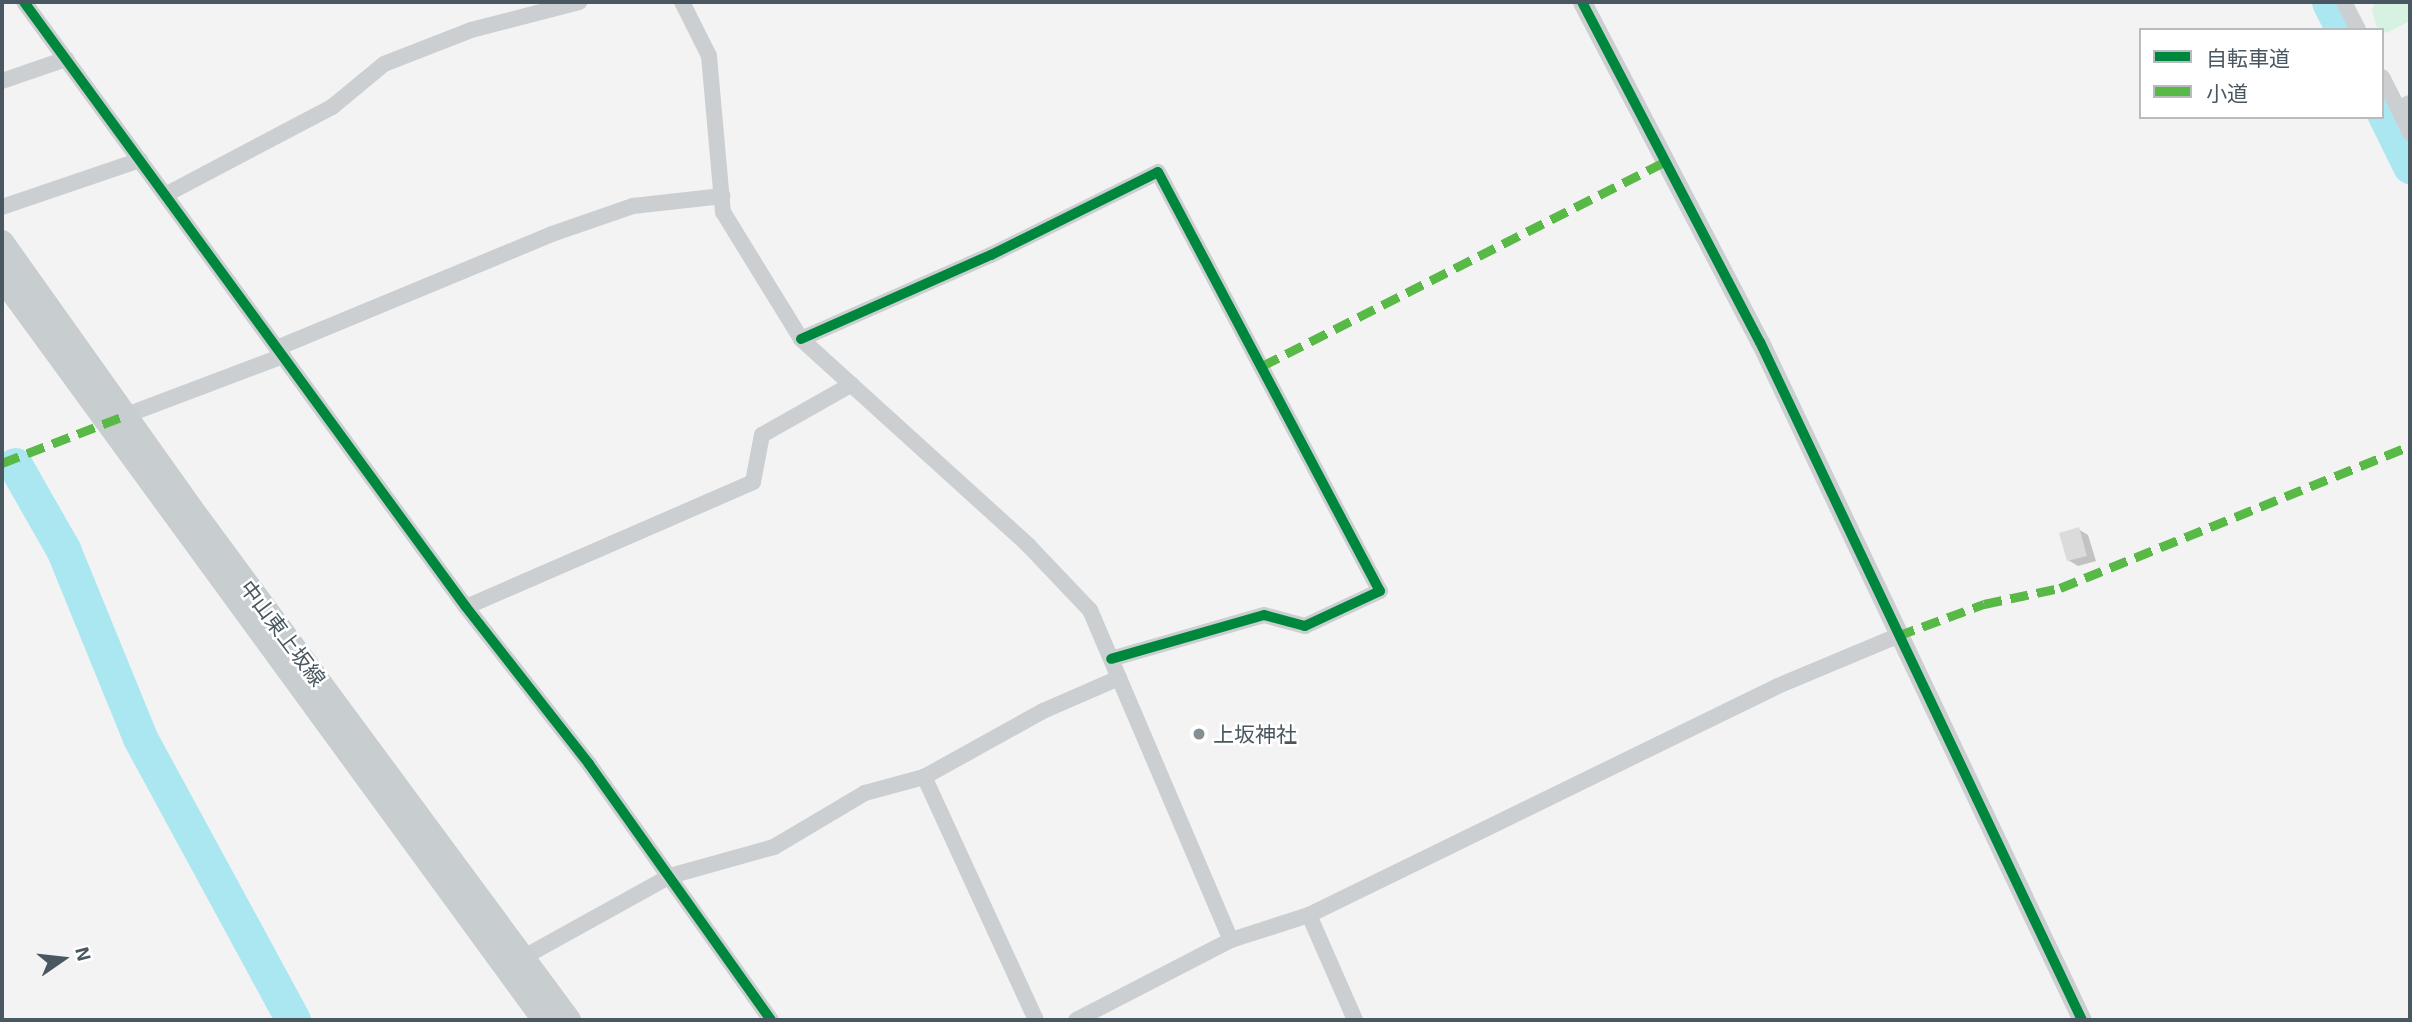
<!DOCTYPE html>
<html>
<head>
<meta charset="utf-8">
<style>
  body { margin:0 }
  #map { position:relative; width:2412px; height:1022px; overflow:hidden; background:#f3f3f3; font-family:"Exo 2","Noto Sans JP",sans-serif }
  div>[style] { position:absolute }
  [style*='--x'] { left:calc(var(--x)*1px); top:calc(var(--y)*1px); width:calc(var(--w)*1px); rotate:calc(var(--a)*1deg) }
  .green>* { inset:0; background:#d7f2e0 }
  .shadow>* { inset:0; background:#0003 }
  .river>* { height:35px; margin:-17.5px; padding:0 17.5px; transform-origin:17.5px; border-radius:17.5px; background:#abe7f0 }
  .building>* { inset:0; background:#dbdbdc }
  .minor>* { height:16px; margin:-8px; padding:0 8px; transform-origin:8px; border-radius:8px; background:#cccfd1 }
  .tertiary>* { height:19px; margin:-9.5px; padding:0 9.5px; transform-origin:9.5px; border-radius:9.5px; background:#cccfd1 }
  .primary>* { height:24px; margin:-12px; padding:0 12px; transform-origin:12px; border-radius:12px; background:#c8cdcf }
  .quiet>* { height:9px; margin-top:-4.5px; transform-origin:0; background:repeating-linear-gradient(90deg,#58b947 0 18px,transparent 0 27px) }
  .cycleway>* { height:10px; margin:-5px; padding:0 5px; transform-origin:5px; border-radius:5px; background:#00873e }
  .dots>* { width:19px; height:19px; translate:-50% -50%; box-sizing:border-box; border:4px solid #fff; border-radius:50% }
  span { translate:-50% -50%; white-space:nowrap; text-align:center; line-height:1.15; -webkit-text-stroke:5px #fff; paint-order:stroke }
  .street-label { font-size:21px; color:#495760 }
  .poi-label { font-size:21px; color:#495760 }
  .left { translate:0 -50%; text-align:left }
  .frame { position:absolute; inset:0; border:4px solid #495760; pointer-events:none }
  .legend { position:absolute; left:2139px; top:28px; width:245px; height:91px; box-sizing:border-box; background:#fff; border:2px solid #b6bcbf; margin:0; padding:9px 12px; list-style:none; font-size:21px; color:#495760 }
  .legend li { display:flex; align-items:center; gap:14px; height:35px }
  .legend b { width:35px; border:2px solid #b6bcbf }
  .north { position:absolute; left:28px; top:924px; width:70px; height:70px; -webkit-text-stroke:5px #fff; paint-order:stroke; rotate:76deg; font-size:19px; font-weight:700; line-height:28px; text-align:center; color:#495760 }
  .north::after { content:''; display:block; margin:auto; width:24px; height:32px; background:#495760; clip-path:polygon(50% 0,100% 100%,50% 72%,0 100%) }
</style>
</head>
<body>
<div id="map">
  <div class="green">
    <div style="clip-path:polygon(2375px 2px,2410px 2px,2410px 21px,2387px 33px,2377px 28px,2372px 10px)"></div>
  </div>
  <div class="shadow">
    <div style="clip-path:polygon(2078px 529px,2088px 535px,2096px 561px,2078px 566px,2068px 560px)"></div>
  </div>
  <div class="river">
    <div style="--x:2329;--y:2;--w:31;--a:63"></div>
    <div style="--x:2382;--y:109;--w:64;--a:63.8"></div>
    <div style="--x:15;--y:465;--w:97;--a:60.3"></div>
    <div style="--x:63;--y:549;--w:204;--a:67.8"></div>
    <div style="--x:140;--y:738;--w:321;--a:61.5"></div>
  </div>
  <div class="building">
    <div style="clip-path:polygon(2079px 527px,2087px 556px,2067px 561px,2059px 533px)"></div>
  </div>
  <div class="minor">
    <div style="--x:24;--y:2;--w:749;--a:53.85"></div>
    <div style="--x:466;--y:607;--w:199;--a:51.9"></div>
    <div style="--x:589;--y:764;--w:314;--a:54.6"></div>
    <div style="--x:682;--y:2;--w:60;--a:63.4"></div>
    <div style="--x:709;--y:56;--w:157;--a:84.9"></div>
    <div style="--x:723;--y:212;--w:149;--a:58.4"></div>
    <div style="--x:801;--y:339;--w:307;--a:42.2"></div>
    <div style="--x:1028;--y:545;--w:90;--a:46.4"></div>
    <div style="--x:1090;--y:610;--w:359;--a:66.9"></div>
    <div style="--x:2344;--y:2;--w:31;--a:63"></div>
    <div style="--x:2382;--y:77;--w:35;--a:63"></div>
    <div style="--x:2398;--y:108;--w:13;--a:-23"></div>
    <div style="--x:2;--y:81;--w:68;--a:-19"></div>
    <div style="--x:2398;--y:108;--w:28;--a:64"></div>
    <div style="--x:165;--y:195;--w:189;--a:-27.8"></div>
    <div style="--x:332;--y:107;--w:67;--a:-39.6"></div>
    <div style="--x:384;--y:64;--w:93;--a:-21.3"></div>
    <div style="--x:471;--y:30;--w:112;--a:-14.5"></div>
    <div style="--x:2;--y:207;--w:146;--a:-18.8"></div>
    <div style="--x:801;--y:339;--w:208;--a:-23.9"></div>
    <div style="--x:991;--y:255;--w:186;--a:-26.4"></div>
    <div style="--x:1158;--y:172;--w:474;--a:62.1"></div>
    <div style="--x:1380;--y:591;--w:83;--a:155"></div>
    <div style="--x:1305;--y:626;--w:42;--a:-165"></div>
    <div style="--x:1264;--y:615;--w:159;--a:164"></div>
    <div style="--x:277;--y:348;--w:298;--a:-22.5"></div>
    <div style="--x:552;--y:234;--w:86;--a:-19.1"></div>
    <div style="--x:633;--y:206;--w:90;--a:-6.4"></div>
    <div style="--x:124;--y:416;--w:170;--a:-20.7"></div>
    <div style="--x:466;--y:607;--w:313;--a:-23.5"></div>
    <div style="--x:753;--y:482;--w:48;--a:-79.2"></div>
    <div style="--x:762;--y:435;--w:103;--a:-29.5"></div>
    <div style="--x:1309;--y:915;--w:115;--a:66.3"></div>
    <div style="--x:515;--y:962;--w:177;--a:-29"></div>
    <div style="--x:670;--y:876;--w:108;--a:-15.6"></div>
    <div style="--x:774;--y:847;--w:106;--a:-30.7"></div>
    <div style="--x:865;--y:793;--w:61;--a:-15.2"></div>
    <div style="--x:1036;--y:1020;--w:268;--a:-114.7"></div>
    <div style="--x:924;--y:777;--w:136;--a:-29"></div>
    <div style="--x:1043;--y:711;--w:83;--a:-23.5"></div>
    <div style="--x:1076;--y:1020;--w:174;--a:-27.3"></div>
    <div style="--x:1231;--y:940;--w:82;--a:-17.8"></div>
    <div style="--x:1309;--y:915;--w:522;--a:-26.03"></div>
    <div style="--x:1778;--y:686;--w:129;--a:-22.8"></div>
  </div>
  <div class="tertiary">
    <div style="--x:1582;--y:2;--w:384;--a:62.4"></div>
    <div style="--x:1760;--y:342;--w:751;--a:64.6"></div>
  </div>
  <div class="primary">
    <div style="--x:2;--y:242;--w:340;--a:54.6"></div>
    <div style="--x:199;--y:519;--w:623;--a:53.55"></div>
    <div style="--x:2;--y:278;--w:919;--a:53.85"></div>
  </div>
  <div class="quiet">
    <div style="--x:1262;--y:366;--w:455;--a:-26.9"></div>
    <div style="--x:2;--y:463;--w:131;--a:-21.1"></div>
    <div style="--x:1897;--y:636;--w:93;--a:-20.2"></div>
    <div style="--x:1984;--y:604;--w:78;--a:-11.9"></div>
    <div style="--x:2060;--y:588;--w:378;--a:-22.1"></div>
  </div>
  <div class="cycleway">
    <div style="--x:24;--y:2;--w:749;--a:53.85"></div>
    <div style="--x:466;--y:607;--w:199;--a:51.9"></div>
    <div style="--x:589;--y:764;--w:314;--a:54.6"></div>
    <div style="--x:1582;--y:2;--w:384;--a:62.4"></div>
    <div style="--x:1760;--y:342;--w:751;--a:64.6"></div>
    <div style="--x:801;--y:339;--w:208;--a:-23.9"></div>
    <div style="--x:991;--y:255;--w:186;--a:-26.4"></div>
    <div style="--x:1158;--y:172;--w:474;--a:62.1"></div>
    <div style="--x:1380;--y:591;--w:83;--a:155"></div>
    <div style="--x:1305;--y:626;--w:42;--a:-165"></div>
    <div style="--x:1264;--y:615;--w:159;--a:164"></div>
  </div>
  <div class="dots">
    <div style="left:1199px;top:734px;background:#848e93"></div>
  </div>
  <div class="street-label">
    <span style="left:283px;top:633px;rotate:53deg">中山東上坂線</span>
  </div>
  <div class="poi-label">
    <span class="left" style="left:1213px;top:734px">上坂神社</span>
  </div>
  <div class="frame"></div>
  <ul class="legend">
  <li><b style="height:9px;background:#00873e"></b>自転車道</li>
  <li><b style="height:9px;background:#58b947"></b>小道</li>
  </ul>
  <div class="north">N</div>
</div>
</body>
</html>
